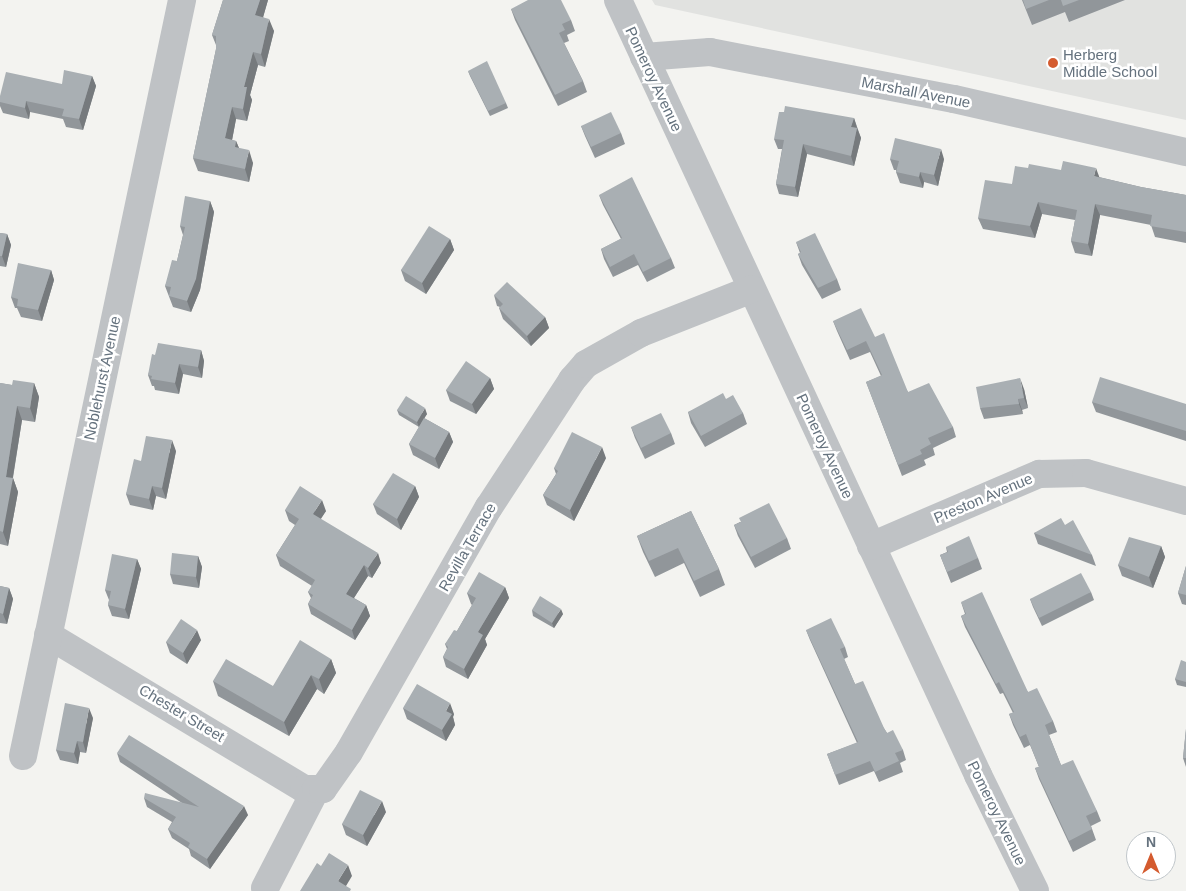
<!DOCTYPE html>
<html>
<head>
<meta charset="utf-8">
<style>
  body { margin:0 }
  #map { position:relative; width:1186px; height:891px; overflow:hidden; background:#f3f3f0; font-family:Arial,sans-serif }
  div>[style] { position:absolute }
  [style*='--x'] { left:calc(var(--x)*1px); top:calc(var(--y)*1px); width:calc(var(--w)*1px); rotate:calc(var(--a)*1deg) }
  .built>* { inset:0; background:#e1e2e0 }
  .minor>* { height:28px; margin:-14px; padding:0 14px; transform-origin:14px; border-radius:14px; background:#bfc2c5 }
  .wall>* { inset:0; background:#91969a }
  .shaded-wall>* { inset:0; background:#767a7d }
  .building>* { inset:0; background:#a9afb3 }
  .dots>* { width:14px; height:14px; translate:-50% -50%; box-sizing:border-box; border:2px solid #fff; border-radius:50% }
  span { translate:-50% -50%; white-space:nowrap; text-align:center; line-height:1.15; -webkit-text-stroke:5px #fff; paint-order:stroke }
  .poi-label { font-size:15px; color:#65727e }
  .left { translate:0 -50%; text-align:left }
  .street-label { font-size:15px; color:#65727e }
  .north { position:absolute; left:1126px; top:831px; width:50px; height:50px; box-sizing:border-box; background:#fff; border:1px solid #c1c7cb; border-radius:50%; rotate:0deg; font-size:14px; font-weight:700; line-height:20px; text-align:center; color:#65727e }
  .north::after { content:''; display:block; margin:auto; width:18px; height:22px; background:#d45b2f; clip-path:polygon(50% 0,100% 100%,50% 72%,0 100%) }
</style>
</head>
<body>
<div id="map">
  <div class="built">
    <div style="clip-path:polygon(652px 0,1186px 0,1186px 120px,655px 5px)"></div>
  </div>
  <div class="minor">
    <div style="--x:618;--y:0;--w:855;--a:65.08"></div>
    <div style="--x:978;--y:775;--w:129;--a:63.8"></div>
    <div style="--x:644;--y:57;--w:66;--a:-4.3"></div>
    <div style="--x:710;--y:52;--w:248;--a:10.9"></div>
    <div style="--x:954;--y:99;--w:238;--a:12.9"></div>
    <div style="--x:871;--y:546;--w:183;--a:-23.2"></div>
    <div style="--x:1039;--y:474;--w:47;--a:-1.2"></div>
    <div style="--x:1086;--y:473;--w:104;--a:15.6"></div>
    <div style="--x:48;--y:635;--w:299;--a:31"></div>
    <div style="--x:304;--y:789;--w:12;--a:0"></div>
    <div style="--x:23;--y:756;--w:773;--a:-78.12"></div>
    <div style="--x:265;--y:888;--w:111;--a:-62.7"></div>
    <div style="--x:316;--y:789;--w:7;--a:0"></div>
    <div style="--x:323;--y:789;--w:45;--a:-54.9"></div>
    <div style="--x:349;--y:752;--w:282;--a:-60.3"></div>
    <div style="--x:489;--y:507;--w:152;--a:-56.8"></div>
    <div style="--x:572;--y:380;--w:21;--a:-49"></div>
    <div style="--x:586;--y:364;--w:63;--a:-29.4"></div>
    <div style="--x:641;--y:333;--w:119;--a:-21.6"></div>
  </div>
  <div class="wall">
    <div style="clip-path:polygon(223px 0,268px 0,263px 17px,274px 31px,265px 67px,258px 65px,250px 95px,252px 100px,247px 121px,236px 119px,232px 140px,236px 141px,239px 148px,253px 163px,249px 182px,198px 171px,193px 158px,216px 49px,216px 45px,212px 35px)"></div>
    <div style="clip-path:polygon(1022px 0,1125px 0,1069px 22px,1065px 12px,1032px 25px)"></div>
    <div style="clip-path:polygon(511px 9px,571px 20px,575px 31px,567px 35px,569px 41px,564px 43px,583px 81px,587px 92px,558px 106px,515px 20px)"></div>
    <div style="clip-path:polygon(468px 71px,506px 103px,508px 108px,490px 116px,470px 76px)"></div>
    <div style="clip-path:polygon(92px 76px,96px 86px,83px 130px,66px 127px,63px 119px,30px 112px,29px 119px,3px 113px,0 106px,0 96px,62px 84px)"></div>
    <div style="clip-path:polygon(854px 118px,861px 138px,854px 166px,807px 154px,798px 197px,779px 194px,776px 184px,782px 149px,778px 149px,774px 139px)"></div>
    <div style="clip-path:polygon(581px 126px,621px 133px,625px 144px,595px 158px,585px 136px)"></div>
    <div style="clip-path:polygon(890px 159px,944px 159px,938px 186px,924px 182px,923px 188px,900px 183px,896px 172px,896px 170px,894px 170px)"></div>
    <div style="clip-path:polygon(1028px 168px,1099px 177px,1141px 187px,1186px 195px,1186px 243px,1155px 237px,1151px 225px,1100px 215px,1092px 256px,1075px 253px,1071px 241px,1075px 220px,1042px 214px,1035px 238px,983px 229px,978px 218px)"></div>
    <div style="clip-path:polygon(599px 195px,671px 258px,675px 268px,647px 282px,638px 265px,613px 277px,604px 259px,601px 249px,621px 239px,603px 205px)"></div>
    <div style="clip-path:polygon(210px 201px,214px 212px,200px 290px,191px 312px,173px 307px,165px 286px,177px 261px,183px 235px,180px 226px)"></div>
    <div style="clip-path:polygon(0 233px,7px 234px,11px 245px,6px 267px,0 266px)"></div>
    <div style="clip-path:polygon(450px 239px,454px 250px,426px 294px,405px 281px,401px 270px)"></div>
    <div style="clip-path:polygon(796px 242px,837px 279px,841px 290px,822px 299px,802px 265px,798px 254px,800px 253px)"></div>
    <div style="clip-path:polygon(51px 270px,54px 280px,42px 321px,21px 317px,17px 308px,15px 308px,11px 297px)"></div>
    <div style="clip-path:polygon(494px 295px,545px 317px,549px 328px,531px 346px,503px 319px,499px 308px,500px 307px,497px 306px)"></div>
    <div style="clip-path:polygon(833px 321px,875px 337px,908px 392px,953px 427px,956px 437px,933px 448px,935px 455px,924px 460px,926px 465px,902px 476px,866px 382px,881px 376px,870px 352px,850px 360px,837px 331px)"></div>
    <div style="clip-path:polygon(201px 350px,204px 361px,202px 378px,183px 374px,179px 394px,155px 390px,154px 386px,152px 386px,148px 375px,155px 355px)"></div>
    <div style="clip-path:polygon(490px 378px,494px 389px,476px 414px,450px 401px,446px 390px)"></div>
    <div style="clip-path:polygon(0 383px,12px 385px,34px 383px,39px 397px,35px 422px,22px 420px,13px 478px,18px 492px,8px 546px,0 544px)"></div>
    <div style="clip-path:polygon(1024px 389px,1028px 408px,1022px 410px,1023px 414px,984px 419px,980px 408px)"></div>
    <div style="clip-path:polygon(726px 399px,743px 413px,747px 424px,705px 447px,691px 423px,688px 412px)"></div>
    <div style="clip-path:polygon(1092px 402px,1186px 404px,1186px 441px,1096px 412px)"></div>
    <div style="clip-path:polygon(397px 410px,427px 414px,424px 418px,449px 432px,453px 442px,439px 469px,413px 455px,409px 444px,419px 427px,399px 415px)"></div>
    <div style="clip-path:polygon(631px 427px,671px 433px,675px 444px,645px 459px,635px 438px)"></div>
    <div style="clip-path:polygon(176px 451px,166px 499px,156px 496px,153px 510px,130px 505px,126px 494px,141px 461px)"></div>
    <div style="clip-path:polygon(606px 458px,574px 521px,547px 505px,543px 495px,556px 474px,554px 468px)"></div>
    <div style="clip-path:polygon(415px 486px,419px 497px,401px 530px,377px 514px,373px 504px)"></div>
    <div style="clip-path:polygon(285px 510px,326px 511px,320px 519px,381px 563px,372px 578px,368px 576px,354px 598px,366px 605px,370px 616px,355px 640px,311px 614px,308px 604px,311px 598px,308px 592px,312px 586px,280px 566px,276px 555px,295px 525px,289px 521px)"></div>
    <div style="clip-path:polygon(691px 511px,719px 569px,725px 585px,700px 597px,684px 563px,655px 577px,643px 552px,637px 536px)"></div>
    <div style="clip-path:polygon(740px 522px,787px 538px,791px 549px,755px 568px,738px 536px,734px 525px)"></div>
    <div style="clip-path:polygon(1065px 525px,1092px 555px,1096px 566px,1038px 544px,1034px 533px)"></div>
    <div style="clip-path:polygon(1161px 546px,1165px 557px,1153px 588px,1122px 576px,1118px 565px)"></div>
    <div style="clip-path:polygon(946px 547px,978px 558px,982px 569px,951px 583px,940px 555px,947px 552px)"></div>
    <div style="clip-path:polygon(198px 556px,202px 567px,199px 588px,173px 584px,170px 574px)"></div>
    <div style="clip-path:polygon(137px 559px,141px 569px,129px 619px,112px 616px,108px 605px,109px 600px,105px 590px)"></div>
    <div style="clip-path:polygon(1186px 566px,1186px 605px,1182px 604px,1178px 593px)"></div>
    <div style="clip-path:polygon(0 586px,9px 588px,13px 599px,7px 624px,0 623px)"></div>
    <div style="clip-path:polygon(505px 587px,509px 598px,485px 639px,487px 645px,468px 679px,446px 667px,443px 657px,447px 649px,445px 644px,457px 631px,472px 605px,471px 604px,467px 593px)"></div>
    <div style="clip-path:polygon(1091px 592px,1094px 600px,1042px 626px,1033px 607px,1030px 599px)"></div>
    <div style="clip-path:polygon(961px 602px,1028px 692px,1053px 721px,1057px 732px,1049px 735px,1061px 765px,1097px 811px,1101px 821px,1091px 826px,1096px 840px,1073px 852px,1039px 779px,1035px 768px,1039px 767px,1030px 745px,1024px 748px,1013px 725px,1009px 714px,1013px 713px,1003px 693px,1000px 694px,965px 627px,961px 616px,965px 614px)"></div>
    <div style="clip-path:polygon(532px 610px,563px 614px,554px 628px,533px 616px)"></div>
    <div style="clip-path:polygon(806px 630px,845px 647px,848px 657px,844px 659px,855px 684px,887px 733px,903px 750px,906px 760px,900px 763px,903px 772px,879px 782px,874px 771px,839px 785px,827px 754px,857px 743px,810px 640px)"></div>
    <div style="clip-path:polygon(201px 640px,187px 664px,170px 653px,166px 642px)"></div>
    <div style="clip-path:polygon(331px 659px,336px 673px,324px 694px,317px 689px,289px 736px,218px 696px,213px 681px,273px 686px)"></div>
    <div style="clip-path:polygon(1186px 662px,1186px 687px,1177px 685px,1175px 679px)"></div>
    <div style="clip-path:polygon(403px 708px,454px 714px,453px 717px,455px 725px,446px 741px,407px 719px)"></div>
    <div style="clip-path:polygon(93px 718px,86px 753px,80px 752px,78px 764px,60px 760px,56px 750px)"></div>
    <div style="clip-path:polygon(1186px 729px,1186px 767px,1183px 758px)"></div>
    <div style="clip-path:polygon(117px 753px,248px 815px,210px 869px,191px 856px,189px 849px,172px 838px,168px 829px,172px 822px,147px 807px,144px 798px,182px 803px,120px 762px)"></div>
    <div style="clip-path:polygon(386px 812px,367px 846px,346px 835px,342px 824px)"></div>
  </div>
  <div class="shaded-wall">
    <div style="clip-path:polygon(260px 0,268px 0,260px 28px,255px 15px)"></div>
    <div style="clip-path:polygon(269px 19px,274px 31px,265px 67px,261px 54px)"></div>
    <div style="clip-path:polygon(253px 52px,258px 65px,250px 95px,252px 100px,247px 121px,243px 109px,244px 87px)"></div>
    <div style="clip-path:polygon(92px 76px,96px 86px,83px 130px,79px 119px)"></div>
    <div style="clip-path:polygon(26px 101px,30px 112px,29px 119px,25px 108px)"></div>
    <div style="clip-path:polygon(232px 107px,236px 119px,230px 151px,225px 138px)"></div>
    <div style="clip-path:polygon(854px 118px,857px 128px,851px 127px)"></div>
    <div style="clip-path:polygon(857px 128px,861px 138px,854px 166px,851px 156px)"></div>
    <div style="clip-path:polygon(236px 141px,241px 153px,235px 147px)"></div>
    <div style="clip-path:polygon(803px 144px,807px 154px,798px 197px,795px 187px)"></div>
    <div style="clip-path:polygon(941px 149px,944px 159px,938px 186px,934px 175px)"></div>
    <div style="clip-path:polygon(249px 150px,253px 163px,249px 182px,245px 169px)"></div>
    <div style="clip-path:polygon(1096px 168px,1100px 179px,1094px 176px)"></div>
    <div style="clip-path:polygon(920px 172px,924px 182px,923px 188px,919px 177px)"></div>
    <div style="clip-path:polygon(210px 201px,214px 212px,200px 290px,191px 312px,187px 301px)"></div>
    <div style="clip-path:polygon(1038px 202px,1042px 214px,1035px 238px,1030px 226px)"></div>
    <div style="clip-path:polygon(1095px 204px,1100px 215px,1092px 256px,1088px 244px)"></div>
    <div style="clip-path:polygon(7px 234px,11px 245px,6px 267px,2px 256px)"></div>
    <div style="clip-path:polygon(450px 239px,454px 250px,426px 294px,422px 283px)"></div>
    <div style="clip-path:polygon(51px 270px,54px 280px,42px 321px,38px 310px)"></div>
    <div style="clip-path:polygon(545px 317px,549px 328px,531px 346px,527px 336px)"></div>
    <div style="clip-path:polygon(201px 350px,204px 361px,202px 378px,198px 367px)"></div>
    <div style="clip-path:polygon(179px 364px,183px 374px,179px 394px,175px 383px)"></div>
    <div style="clip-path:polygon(490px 378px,494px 389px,476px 414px,472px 404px)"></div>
    <div style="clip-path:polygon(1020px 378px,1024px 389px,1028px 408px,1024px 398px)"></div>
    <div style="clip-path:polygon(34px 383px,39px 397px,35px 422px,30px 408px)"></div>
    <div style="clip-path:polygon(1018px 399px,1022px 410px,1023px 414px,1019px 404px)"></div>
    <div style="clip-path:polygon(17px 406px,22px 420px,12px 482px,13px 478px,18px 492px,8px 546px,3px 532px,6px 477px)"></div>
    <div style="clip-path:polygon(425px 408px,427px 414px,419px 427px,417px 422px)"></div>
    <div style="clip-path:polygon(449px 432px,453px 442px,439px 469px,435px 458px)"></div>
    <div style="clip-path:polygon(172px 440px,176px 451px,166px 499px,162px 488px)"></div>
    <div style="clip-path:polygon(602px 447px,606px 458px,574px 521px,570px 510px)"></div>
    <div style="clip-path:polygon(152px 486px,156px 496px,153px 510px,149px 499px)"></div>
    <div style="clip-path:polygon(415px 486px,419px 497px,401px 530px,397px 519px)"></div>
    <div style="clip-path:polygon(322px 500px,326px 511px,317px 525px,313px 514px)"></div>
    <div style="clip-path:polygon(1161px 546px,1165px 557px,1153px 588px,1149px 577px)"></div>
    <div style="clip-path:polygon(378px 553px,381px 563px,372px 578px,368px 568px)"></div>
    <div style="clip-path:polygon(198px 556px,202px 567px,199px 588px,196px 577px)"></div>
    <div style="clip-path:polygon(137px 559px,141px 569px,129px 619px,125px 609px)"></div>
    <div style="clip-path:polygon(364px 565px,368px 576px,350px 604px,346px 594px)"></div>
    <div style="clip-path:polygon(505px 587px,509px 598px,485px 639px,487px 645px,468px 679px,464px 669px,478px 632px)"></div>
    <div style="clip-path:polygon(9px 588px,13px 599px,7px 624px,3px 614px)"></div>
    <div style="clip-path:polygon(366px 605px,370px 616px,355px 640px,352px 630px)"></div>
    <div style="clip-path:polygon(561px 609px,563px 614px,554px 628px,552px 623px)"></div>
    <div style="clip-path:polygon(197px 630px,201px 640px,187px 664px,183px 653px)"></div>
    <div style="clip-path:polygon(331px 659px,336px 673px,324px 694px,319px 679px)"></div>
    <div style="clip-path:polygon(311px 675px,317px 689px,289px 736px,284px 722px)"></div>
    <div style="clip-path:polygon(450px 703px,454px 714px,453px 717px,455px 725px,446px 741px,442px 730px,446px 711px)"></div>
    <div style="clip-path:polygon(89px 708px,93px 718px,86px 753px,83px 742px)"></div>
    <div style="clip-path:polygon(77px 741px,80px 752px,78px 764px,74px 753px)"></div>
    <div style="clip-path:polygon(382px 801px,386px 812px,367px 846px,363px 835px)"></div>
    <div style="clip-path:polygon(244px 806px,248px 815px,210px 869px,207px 859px)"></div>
    <div style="clip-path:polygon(348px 865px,352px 876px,343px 891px,338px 881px)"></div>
  </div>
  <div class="building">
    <div style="clip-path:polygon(223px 0,260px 0,255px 15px,269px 19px,261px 54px,253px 52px,244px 87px,247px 87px,243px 109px,232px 107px,225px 138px,236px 141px,235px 147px,249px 150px,245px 169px,193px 158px,216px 49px,216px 36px,212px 35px)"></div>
    <div style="clip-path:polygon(528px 0,561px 0,571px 20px,562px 24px,565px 30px,559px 33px,583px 81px,555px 95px,511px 9px)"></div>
    <div style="clip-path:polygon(1023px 0,1049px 0,1026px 9px)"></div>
    <div style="clip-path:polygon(1061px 0,1079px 0,1063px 6px)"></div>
    <div style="clip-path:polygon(487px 61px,506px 103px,488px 111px,468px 71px)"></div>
    <div style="clip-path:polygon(64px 70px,92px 76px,79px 119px,62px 116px,64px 109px,26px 101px,25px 108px,0 102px,0 96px,6px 72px,62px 84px)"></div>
    <div style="clip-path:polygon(785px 106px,854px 118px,851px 127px,857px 128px,851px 156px,803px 144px,795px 187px,776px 184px,784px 140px,774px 139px,779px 112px,784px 112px)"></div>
    <div style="clip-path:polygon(611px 112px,621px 133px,591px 147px,581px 126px)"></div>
    <div style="clip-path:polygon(895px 138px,941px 149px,934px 175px,920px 172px,919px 177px,896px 172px,899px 161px,890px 159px)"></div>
    <div style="clip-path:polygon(1063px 161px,1096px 168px,1094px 176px,1141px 187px,1186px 195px,1186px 232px,1150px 226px,1152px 215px,1095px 204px,1088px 244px,1071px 241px,1077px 210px,1038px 202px,1030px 226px,978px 218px,985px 180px,1012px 184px,1015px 166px,1028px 168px,1029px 164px,1061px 170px)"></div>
    <div style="clip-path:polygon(632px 177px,671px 258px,643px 272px,634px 254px,610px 267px,601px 249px,622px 238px,599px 195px)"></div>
    <div style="clip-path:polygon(185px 196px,210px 201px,196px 279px,187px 301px,169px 296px,171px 287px,165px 286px,172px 260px,177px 261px,185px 227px,180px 226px)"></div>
    <div style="clip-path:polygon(429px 226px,450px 239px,422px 283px,401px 270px)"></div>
    <div style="clip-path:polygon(0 233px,7px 234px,2px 256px,0 256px)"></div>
    <div style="clip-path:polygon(815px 233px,837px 279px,818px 288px,798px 254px,801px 252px,796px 242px)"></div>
    <div style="clip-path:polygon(18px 263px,51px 270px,38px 310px,17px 306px,18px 299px,11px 297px)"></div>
    <div style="clip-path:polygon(507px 282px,545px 317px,527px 336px,499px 308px,503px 304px,494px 295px)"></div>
    <div style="clip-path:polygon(861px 308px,875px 337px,884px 333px,908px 392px,929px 383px,953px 427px,928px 438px,931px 444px,920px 450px,922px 454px,898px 465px,866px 382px,882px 375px,866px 341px,847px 350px,833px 321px)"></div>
    <div style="clip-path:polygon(158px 343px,201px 350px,198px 367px,179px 364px,175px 383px,151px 379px,152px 376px,148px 375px,152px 354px,155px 355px)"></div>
    <div style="clip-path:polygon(466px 361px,490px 378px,472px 404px,446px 390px)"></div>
    <div style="clip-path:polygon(1100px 377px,1186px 404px,1186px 431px,1092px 402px)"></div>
    <div style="clip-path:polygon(1020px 378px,1024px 398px,1018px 399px,1019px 404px,980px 408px,976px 387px)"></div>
    <div style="clip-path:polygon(13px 380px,34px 383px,30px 408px,17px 406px,6px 477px,13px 478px,3px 532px,0 531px,0 383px,12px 385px)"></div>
    <div style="clip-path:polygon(723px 393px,726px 399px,733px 395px,743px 413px,701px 436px,688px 412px)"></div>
    <div style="clip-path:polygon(406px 396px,425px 408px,417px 422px,397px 410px)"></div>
    <div style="clip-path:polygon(661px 413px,671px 433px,641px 448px,631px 427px)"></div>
    <div style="clip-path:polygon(424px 418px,449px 432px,435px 458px,409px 444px)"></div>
    <div style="clip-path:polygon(572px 432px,602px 447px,570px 510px,543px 495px,558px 471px,554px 468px)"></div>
    <div style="clip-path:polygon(146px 436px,172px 440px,162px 488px,152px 486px,149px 499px,126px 494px,134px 459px,141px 461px)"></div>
    <div style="clip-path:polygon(393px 473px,415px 486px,397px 519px,373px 504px)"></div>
    <div style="clip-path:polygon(300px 486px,322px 500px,313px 514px,378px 553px,368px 568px,364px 565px,346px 594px,366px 605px,352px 630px,308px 604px,313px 595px,308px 592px,315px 580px,276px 555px,299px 519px,285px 510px)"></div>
    <div style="clip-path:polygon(769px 503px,787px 538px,751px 557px,734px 525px,741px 522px,739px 518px)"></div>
    <div style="clip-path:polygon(691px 511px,719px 569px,694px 581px,678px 548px,649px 561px,637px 536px)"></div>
    <div style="clip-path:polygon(1061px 518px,1065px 525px,1073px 520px,1092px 555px,1034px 533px)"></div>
    <div style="clip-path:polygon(969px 536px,978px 558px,947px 572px,940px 555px,948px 552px,946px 547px)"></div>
    <div style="clip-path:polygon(1129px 537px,1161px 546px,1149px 577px,1118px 565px)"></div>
    <div style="clip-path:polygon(172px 553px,198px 556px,196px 577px,170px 574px)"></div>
    <div style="clip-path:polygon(112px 554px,137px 559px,125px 609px,108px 605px,111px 591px,105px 590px)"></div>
    <div style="clip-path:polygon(1186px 566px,1186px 595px,1178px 593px)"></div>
    <div style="clip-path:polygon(479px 572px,505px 587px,478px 632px,483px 635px,464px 669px,443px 657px,448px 647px,445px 644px,454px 630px,457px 631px,476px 598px,467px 593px)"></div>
    <div style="clip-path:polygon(1081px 573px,1091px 592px,1039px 618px,1030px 599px)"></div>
    <div style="clip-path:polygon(0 586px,9px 588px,3px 614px,0 613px)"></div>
    <div style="clip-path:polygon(982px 592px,1028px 692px,1037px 688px,1053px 721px,1045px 725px,1061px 765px,1073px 760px,1097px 811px,1086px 816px,1092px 829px,1069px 841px,1035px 768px,1039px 767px,1026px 734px,1020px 737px,1009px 714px,1014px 712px,999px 682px,996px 684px,961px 616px,966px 614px,961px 602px)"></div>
    <div style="clip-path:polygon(540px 596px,561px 609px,552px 623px,532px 610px)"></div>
    <div style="clip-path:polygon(831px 618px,845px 647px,840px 649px,855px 684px,863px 681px,884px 728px,887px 733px,893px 730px,903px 750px,895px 753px,899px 761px,875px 772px,870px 761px,835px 775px,827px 754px,858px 742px,806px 630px)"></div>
    <div style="clip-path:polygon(181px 619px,197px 630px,183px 653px,166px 642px)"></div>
    <div style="clip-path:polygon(300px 640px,331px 659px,319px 679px,311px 675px,284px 722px,213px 681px,226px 659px,273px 686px)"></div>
    <div style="clip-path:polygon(1181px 660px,1186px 662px,1186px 682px,1175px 679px)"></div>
    <div style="clip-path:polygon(417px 684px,450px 703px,446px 711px,452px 714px,442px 730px,403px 708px)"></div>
    <div style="clip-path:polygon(65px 703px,89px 708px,83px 742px,77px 741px,74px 753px,56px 750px)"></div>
    <div style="clip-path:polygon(1186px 729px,1186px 758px,1183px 758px)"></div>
    <div style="clip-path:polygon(129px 735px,244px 806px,207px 859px,188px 847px,190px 843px,168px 829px,176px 817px,144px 798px,145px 793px,199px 807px,117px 753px)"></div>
    <div style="clip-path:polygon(360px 790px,382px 801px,363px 835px,342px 824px)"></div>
    <div style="clip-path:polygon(329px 853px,348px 865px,338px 881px,351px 889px,350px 891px,300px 891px,317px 863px,321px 866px)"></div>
  </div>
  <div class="dots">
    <div style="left:1053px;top:63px;background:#d45b2f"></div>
  </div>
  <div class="poi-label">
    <span class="left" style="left:1063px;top:63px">Herberg<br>Middle School</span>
  </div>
  <div class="street-label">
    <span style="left:654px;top:79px;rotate:65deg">Pomeroy Avenue</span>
    <span style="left:916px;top:92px;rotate:11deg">Marshall Avenue</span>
    <span style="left:102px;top:378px;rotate:-78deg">Noblehurst Avenue</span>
    <span style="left:825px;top:446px;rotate:65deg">Pomeroy Avenue</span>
    <span style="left:983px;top:498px;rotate:-23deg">Preston Avenue</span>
    <span style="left:467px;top:547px;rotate:-60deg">Revilla Terrace</span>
    <span style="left:182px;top:713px;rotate:31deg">Chester Street</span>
    <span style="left:997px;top:813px;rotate:64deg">Pomeroy Avenue</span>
  </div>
  <div class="north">N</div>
</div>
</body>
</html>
